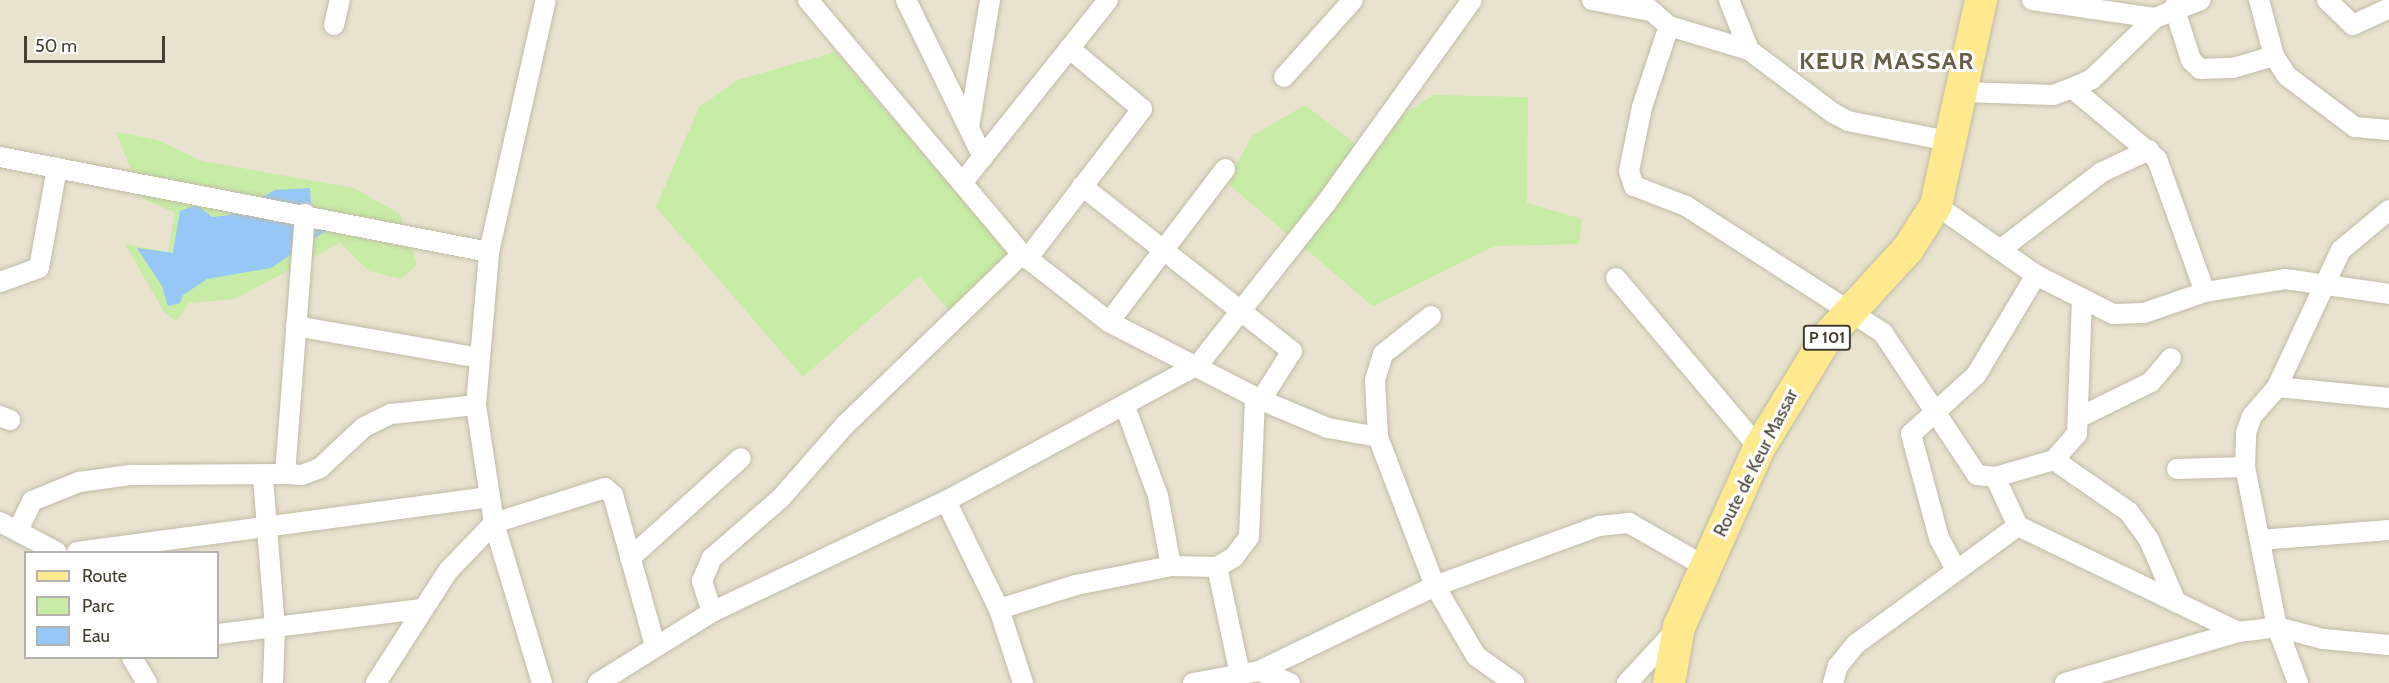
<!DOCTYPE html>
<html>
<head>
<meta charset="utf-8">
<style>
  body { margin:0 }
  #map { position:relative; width:2389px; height:683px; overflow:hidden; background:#f3efe2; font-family:Cabin,sans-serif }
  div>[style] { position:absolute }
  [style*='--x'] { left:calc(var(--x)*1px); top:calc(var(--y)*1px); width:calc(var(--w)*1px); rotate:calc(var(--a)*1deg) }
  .residential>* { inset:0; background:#e8e2cf }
  .green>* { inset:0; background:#c6eca5 }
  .water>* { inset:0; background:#96c7f8 }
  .roads { filter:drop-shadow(0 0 2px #c2bba6) drop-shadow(0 0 2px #c2bba6) }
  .minor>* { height:20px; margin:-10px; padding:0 10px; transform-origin:10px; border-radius:10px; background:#fff }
  .primary>* { height:32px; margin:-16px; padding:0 16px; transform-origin:16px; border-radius:16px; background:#ffe98f }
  span { translate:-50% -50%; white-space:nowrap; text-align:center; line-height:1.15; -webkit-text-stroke:6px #fff; paint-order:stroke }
  .shield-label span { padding:2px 4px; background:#fff; border:2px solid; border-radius:4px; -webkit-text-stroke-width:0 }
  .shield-label { font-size:16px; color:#453f32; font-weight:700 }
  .street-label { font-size:18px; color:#453f32 }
  .district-label { font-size:24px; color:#695e48; font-weight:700; letter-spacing:1.5px }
  .legend { position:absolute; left:24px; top:551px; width:195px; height:108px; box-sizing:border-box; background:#fff; border:2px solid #b5b2ad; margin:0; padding:8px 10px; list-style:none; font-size:18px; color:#453f32 }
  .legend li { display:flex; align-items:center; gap:12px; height:30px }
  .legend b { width:30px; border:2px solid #b5b2ad }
  .scale { position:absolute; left:24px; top:36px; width:141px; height:27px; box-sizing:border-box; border:3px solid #453f32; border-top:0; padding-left:8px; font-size:18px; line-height:21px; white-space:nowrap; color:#453f32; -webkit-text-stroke:4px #fff; paint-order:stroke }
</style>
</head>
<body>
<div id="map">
  <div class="residential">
    <div style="clip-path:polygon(evenodd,0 0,2389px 0,2389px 683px,0 683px,0 0,26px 552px,218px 552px,218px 658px,26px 658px,26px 552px)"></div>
  </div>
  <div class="green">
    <div style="clip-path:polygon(835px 52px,1014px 259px,951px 313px,919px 276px,803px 377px,656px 207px,699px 107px,738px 80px)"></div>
    <div style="clip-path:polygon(1434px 95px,1528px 97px,1527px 203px,1582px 219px,1579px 244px,1495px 246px,1373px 306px,1227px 183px,1252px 136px,1305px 105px,1356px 144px)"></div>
    <div style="clip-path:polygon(116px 132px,158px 140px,202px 161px,354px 188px,400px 214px,417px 264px,401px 279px,369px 271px,340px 243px,235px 299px,189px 303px,176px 321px,164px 312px,125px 244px,168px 252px,175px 213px,142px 198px)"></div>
  </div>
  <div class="water">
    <div style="clip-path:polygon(310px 188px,311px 206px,331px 213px,333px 226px,271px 268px,207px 279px,183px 295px,180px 303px,168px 306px,162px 286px,137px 248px,173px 253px,180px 211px,197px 205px,212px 217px,230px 215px,275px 190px)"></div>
  </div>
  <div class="roads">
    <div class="minor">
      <div style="--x:808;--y:0;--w:332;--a:49.9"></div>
      <div style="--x:1022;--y:254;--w:110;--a:38"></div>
      <div style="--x:1109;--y:322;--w:171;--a:27.2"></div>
      <div style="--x:1261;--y:400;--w:73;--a:22.7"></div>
      <div style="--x:1328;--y:428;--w:51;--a:10.2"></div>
      <div style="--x:906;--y:0;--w:175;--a:63.9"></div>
      <div style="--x:1592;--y:0;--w:59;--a:10.7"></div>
      <div style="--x:1639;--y:0;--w:40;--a:41"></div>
      <div style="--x:1669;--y:26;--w:84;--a:16.7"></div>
      <div style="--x:1729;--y:0;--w:54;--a:68.2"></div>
      <div style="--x:1749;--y:50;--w:105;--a:36.9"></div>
      <div style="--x:1833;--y:113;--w:17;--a:28"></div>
      <div style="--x:1848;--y:121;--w:107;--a:11.3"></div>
      <div style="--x:2032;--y:0;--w:124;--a:8.3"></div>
      <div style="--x:2259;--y:0;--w:58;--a:75"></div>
      <div style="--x:2274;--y:56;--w:24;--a:57"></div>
      <div style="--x:2287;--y:76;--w:85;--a:36.9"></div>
      <div style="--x:2355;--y:127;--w:34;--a:5"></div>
      <div style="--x:2327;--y:0;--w:36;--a:44"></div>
      <div style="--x:2353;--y:25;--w:40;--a:-25"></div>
      <div style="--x:2174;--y:7;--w:56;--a:72.2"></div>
      <div style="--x:2191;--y:60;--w:13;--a:45"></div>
      <div style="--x:2200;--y:69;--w:33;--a:-2"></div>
      <div style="--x:2233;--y:68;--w:43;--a:-16.3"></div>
      <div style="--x:334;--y:25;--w:26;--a:-77"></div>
      <div style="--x:1669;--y:26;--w:85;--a:108.4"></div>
      <div style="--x:1642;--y:107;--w:65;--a:101.5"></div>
      <div style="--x:1629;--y:171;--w:16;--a:72"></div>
      <div style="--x:1634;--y:186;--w:56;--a:21"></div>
      <div style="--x:1686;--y:206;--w:234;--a:32.8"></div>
      <div style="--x:1883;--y:333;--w:170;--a:56.5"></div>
      <div style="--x:1977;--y:475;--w:18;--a:6"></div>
      <div style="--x:1995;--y:477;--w:61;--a:-16.1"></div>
      <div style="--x:2054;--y:460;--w:35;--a:-49"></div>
      <div style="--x:2077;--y:434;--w:135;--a:-87.9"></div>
      <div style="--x:1284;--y:77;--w:103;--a:-48.1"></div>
      <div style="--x:2072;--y:88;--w:111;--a:39.9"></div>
      <div style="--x:2157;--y:159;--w:141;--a:70.2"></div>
      <div style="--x:1963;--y:92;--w:90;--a:1.9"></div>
      <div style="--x:2053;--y:95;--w:20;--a:-20"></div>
      <div style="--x:2072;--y:88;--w:22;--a:-24"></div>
      <div style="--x:2092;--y:79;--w:88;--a:-44.1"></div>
      <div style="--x:2155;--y:18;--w:49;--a:-21.4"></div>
      <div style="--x:969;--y:127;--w:129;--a:-80.6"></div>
      <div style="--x:0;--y:157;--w:498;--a:11"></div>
      <div style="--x:962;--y:183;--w:234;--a:-51.4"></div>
      <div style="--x:1082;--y:186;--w:267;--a:38.2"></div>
      <div style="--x:1292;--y:351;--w:58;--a:122.3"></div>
      <div style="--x:1936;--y:205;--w:122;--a:35"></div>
      <div style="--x:2036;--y:275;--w:86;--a:26.9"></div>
      <div style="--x:2113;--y:314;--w:31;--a:-2"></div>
      <div style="--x:2144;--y:313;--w:65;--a:-19"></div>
      <div style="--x:2205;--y:292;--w:81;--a:-9.2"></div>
      <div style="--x:2285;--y:279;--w:105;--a:8.2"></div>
      <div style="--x:2000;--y:250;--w:128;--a:-37.4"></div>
      <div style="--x:2102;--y:172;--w:52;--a:-25.1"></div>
      <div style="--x:1027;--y:259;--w:189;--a:-52.5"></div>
      <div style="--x:1142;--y:109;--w:95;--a:-140.1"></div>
      <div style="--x:1616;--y:278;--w:222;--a:49.9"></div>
      <div style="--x:0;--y:282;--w:41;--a:-19.7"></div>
      <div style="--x:39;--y:268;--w:102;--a:-79.8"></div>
      <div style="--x:1431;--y:316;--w:61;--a:141.6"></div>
      <div style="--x:1383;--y:354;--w:28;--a:107"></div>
      <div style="--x:1375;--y:381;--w:56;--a:86.9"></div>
      <div style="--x:1378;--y:437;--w:160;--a:69.1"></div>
      <div style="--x:1435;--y:586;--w:81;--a:59.6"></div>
      <div style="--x:1476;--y:656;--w:47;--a:35.4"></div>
      <div style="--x:1109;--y:322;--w:192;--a:-52.8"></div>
      <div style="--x:296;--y:326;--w:186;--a:9.9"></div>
      <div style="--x:2277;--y:387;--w:113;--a:5.6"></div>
      <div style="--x:0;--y:416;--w:11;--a:22"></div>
      <div style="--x:2080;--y:417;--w:79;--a:-26.2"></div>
      <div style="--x:2151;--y:382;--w:31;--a:-50"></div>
      <div style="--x:2054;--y:460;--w:91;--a:34.7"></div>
      <div style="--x:2129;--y:512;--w:34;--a:54"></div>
      <div style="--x:2149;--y:540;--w:68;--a:66.5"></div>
      <div style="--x:2177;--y:469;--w:68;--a:-1.7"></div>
      <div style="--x:285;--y:474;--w:17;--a:3"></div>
      <div style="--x:302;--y:475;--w:19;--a:-21"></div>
      <div style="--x:320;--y:468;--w:60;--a:-43"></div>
      <div style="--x:364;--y:427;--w:30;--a:-26"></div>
      <div style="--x:391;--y:414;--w:85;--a:-6"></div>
      <div style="--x:1995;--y:477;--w:54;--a:64.9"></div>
      <div style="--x:2018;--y:526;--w:244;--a:25.7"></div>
      <div style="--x:263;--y:478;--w:150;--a:85.4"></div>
      <div style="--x:275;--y:628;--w:55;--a:92.1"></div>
      <div style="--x:946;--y:501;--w:120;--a:63.9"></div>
      <div style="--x:999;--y:609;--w:81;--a:-17.3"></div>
      <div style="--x:1076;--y:585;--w:97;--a:-11.3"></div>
      <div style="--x:1171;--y:566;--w:71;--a:-100.5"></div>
      <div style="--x:1158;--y:496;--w:93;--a:-110.2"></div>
      <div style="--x:0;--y:522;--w:64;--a:27.8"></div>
      <div style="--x:19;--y:528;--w:30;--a:-64"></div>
      <div style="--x:32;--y:501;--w:51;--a:-22"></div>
      <div style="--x:79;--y:482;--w:52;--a:-7.7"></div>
      <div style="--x:131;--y:475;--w:154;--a:-0.4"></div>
      <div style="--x:285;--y:474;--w:261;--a:-85.6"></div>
      <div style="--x:2260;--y:540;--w:129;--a:-4.4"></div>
      <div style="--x:77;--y:552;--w:416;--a:-7.6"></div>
      <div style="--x:630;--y:558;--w:149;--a:-42"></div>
      <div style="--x:1171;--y:566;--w:46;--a:1.2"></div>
      <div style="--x:1217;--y:567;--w:109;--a:77.9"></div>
      <div style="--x:1217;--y:567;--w:20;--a:-30"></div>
      <div style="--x:1234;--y:557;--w:25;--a:-53"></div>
      <div style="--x:1249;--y:537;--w:140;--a:-87.5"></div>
      <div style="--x:1955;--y:568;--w:34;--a:-118"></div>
      <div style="--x:1939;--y:538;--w:108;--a:-105.1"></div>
      <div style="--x:1911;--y:434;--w:88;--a:-42.2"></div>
      <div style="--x:1976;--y:375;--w:117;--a:-59"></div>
      <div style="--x:999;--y:609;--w:78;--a:72"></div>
      <div style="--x:712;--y:612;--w:33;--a:-108"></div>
      <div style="--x:702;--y:581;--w:25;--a:-67"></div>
      <div style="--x:712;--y:558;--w:91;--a:-41"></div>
      <div style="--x:781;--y:498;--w:97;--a:-48.8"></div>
      <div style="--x:845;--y:425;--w:246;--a:-44"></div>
      <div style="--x:218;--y:634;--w:206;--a:-7"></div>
      <div style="--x:132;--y:658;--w:29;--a:59"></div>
      <div style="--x:1259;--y:671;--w:33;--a:21"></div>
      <div style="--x:376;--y:683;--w:133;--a:-57.3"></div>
      <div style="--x:448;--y:571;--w:66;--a:-46.2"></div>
      <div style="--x:494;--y:523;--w:116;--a:-17.5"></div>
      <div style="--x:605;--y:488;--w:11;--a:41"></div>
      <div style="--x:613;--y:495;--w:156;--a:74.4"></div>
      <div style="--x:542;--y:683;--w:167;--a:-106.7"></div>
      <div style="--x:494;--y:523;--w:119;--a:-98.7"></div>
      <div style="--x:476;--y:405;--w:154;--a:-85.1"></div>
      <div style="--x:489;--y:252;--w:258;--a:-77.3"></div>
      <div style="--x:598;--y:683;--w:134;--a:-31.9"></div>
      <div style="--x:712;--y:612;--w:259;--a:-25.4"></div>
      <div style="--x:946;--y:501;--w:286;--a:-28.4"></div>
      <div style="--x:1198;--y:365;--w:206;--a:-51.7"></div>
      <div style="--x:1326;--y:203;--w:250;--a:-54.3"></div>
      <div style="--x:1193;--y:683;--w:67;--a:-10.3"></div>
      <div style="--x:1259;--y:671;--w:195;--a:-25.8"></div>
      <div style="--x:1435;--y:586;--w:175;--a:-20.1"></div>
      <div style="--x:1599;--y:526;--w:30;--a:-6"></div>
      <div style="--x:1629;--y:523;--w:86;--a:29.8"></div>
      <div style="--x:1627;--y:683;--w:74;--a:-47.2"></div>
      <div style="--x:1833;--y:683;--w:18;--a:-74"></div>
      <div style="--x:1838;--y:666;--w:28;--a:-51"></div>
      <div style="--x:1856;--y:644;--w:200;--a:-36.1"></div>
      <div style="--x:2065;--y:683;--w:180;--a:-16.4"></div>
      <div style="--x:2238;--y:632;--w:39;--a:-7"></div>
      <div style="--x:2277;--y:627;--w:48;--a:14.6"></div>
      <div style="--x:2323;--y:639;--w:66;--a:5.2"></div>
      <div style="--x:2298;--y:683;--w:60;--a:-110.6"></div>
      <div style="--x:2277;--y:627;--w:163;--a:-101.3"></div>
      <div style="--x:2245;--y:467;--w:34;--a:-88"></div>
      <div style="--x:2246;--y:433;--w:18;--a:-71"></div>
      <div style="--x:2252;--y:416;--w:38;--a:-49"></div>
      <div style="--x:2277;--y:387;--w:151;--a:-65"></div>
      <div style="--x:2341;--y:250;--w:62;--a:-39.8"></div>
    </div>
    <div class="primary">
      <div style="--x:1669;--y:683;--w:57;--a:-79.9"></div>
      <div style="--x:1679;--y:627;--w:196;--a:-65.9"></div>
      <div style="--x:1759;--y:448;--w:130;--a:-58.5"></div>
      <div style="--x:1827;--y:337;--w:120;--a:-47.4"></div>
      <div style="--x:1908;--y:249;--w:52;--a:-57.5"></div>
      <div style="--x:1936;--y:205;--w:210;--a:-77.6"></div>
    </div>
  </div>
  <div class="shield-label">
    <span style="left:1827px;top:338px">P 101</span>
  </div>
  <div class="street-label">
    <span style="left:1756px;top:463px;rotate:-63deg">Route de Keur Massar</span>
  </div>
  <div class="district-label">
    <span style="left:1887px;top:61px">KEUR MASSAR</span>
  </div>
  <ul class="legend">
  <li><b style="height:8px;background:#ffe98f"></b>Route</li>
  <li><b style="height:16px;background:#c6eca5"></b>Parc</li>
  <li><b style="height:16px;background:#96c7f8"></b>Eau</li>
  </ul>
  <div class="scale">50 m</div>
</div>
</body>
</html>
